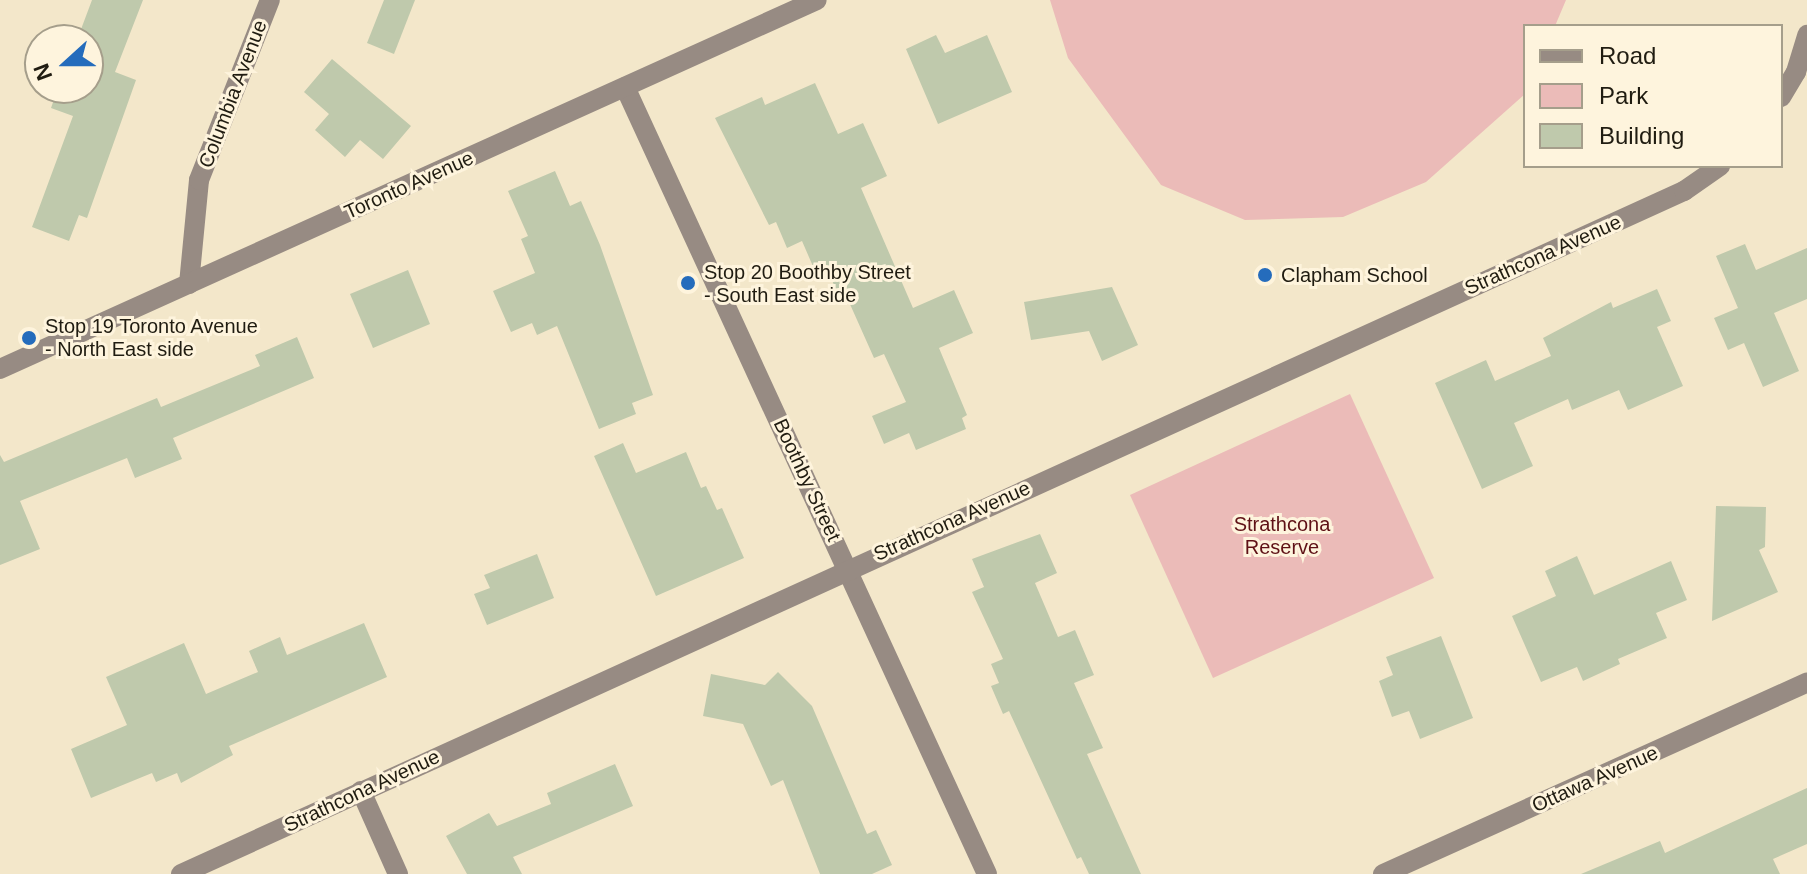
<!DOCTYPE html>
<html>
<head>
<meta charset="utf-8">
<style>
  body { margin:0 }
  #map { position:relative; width:1807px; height:874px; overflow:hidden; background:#f3e7ca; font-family:Helvetica,sans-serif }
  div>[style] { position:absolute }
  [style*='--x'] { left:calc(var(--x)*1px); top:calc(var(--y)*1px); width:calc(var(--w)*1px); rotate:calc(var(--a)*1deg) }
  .green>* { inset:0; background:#ebbbb8 }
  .building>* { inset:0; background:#bfc9ac }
  .minor>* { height:20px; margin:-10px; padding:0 10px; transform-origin:10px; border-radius:10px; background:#978b83 }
  .dots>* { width:22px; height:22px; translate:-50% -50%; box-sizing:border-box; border:4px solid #fef4dd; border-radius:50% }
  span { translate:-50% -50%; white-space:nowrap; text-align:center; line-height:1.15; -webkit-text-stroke:6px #fef4dd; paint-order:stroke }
  .street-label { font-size:20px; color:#201c11 }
  .poi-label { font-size:20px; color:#201c11 }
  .left { translate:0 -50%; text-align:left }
  .park-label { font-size:20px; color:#5f1116 }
  .legend { position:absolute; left:1523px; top:24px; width:260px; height:144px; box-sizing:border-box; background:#fef4dd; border:2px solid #a59e8b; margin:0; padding:10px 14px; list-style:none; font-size:24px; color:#201c11 }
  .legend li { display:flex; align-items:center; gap:16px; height:40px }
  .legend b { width:40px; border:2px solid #a59e8b }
  .north { position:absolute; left:24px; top:24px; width:80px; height:80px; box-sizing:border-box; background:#fef4dd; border:2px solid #a59e8b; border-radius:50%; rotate:249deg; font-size:22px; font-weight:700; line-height:32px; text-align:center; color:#201c11 }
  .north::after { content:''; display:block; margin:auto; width:28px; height:36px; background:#256cbc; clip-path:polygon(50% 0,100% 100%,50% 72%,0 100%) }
</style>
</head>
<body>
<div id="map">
  <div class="green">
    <div style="clip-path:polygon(1050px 0,1566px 0,1555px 26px,1525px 26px,1525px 94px,1426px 182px,1343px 217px,1245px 220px,1161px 185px,1068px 58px)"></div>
    <div style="clip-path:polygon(1350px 394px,1434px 578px,1213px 678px,1130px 495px)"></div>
  </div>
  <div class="building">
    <div style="clip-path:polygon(92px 0,143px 0,115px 72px,136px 80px,87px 218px,79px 215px,69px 241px,32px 227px,73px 116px,51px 108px,58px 88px,88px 88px,88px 40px,77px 40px)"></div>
    <div style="clip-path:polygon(384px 0,415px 0,394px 54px,367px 43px)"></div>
    <div style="clip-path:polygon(936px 35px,945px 53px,987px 35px,1012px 92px,938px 124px,906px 49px)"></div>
    <div style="clip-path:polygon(332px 59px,411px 126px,383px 159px,360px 140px,345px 157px,315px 130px,329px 114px,304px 92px)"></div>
    <div style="clip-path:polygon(815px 83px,838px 134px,863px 123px,887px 176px,861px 188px,913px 308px,954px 290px,973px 333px,939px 348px,967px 415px,962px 418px,966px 429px,916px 450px,909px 433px,884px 444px,872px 416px,906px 402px,884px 354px,874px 358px,845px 293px,839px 296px,826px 267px,815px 271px,802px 241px,787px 248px,776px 222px,769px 225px,715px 118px,762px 97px,765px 105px)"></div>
    <div style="clip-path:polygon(555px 171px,570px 206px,581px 201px,600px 245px,653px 395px,632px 403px,636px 414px,599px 429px,557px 326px,537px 335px,532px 323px,511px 332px,493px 291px,535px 273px,521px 239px,528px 236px,508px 191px)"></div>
    <div style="clip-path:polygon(1745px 244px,1756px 270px,1807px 248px,1807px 299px,1774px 313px,1799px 371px,1763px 387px,1744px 343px,1728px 350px,1714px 318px,1738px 308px,1716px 256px)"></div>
    <div style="clip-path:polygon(408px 270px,430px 324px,373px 348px,350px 294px)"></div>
    <div style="clip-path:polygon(1112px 287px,1138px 345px,1102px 361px,1089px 331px,1031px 340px,1024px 302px)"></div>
    <div style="clip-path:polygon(1657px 289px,1671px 321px,1657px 327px,1683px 386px,1628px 410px,1619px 390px,1572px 410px,1568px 399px,1514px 423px,1533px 466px,1482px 489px,1435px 383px,1486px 360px,1495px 381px,1551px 356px,1543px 338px,1611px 302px,1613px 308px)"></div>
    <div style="clip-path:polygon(297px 337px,314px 378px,173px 438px,182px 459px,135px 478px,127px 458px,20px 501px,40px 549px,0 565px,0 455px,4px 462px,157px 398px,161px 407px,260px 366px,255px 355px)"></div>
    <div style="clip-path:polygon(623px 443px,636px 473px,686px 452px,701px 488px,706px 486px,717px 510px,722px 508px,744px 558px,656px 596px,594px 456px)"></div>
    <div style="clip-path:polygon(1716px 506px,1766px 507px,1765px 547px,1759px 550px,1778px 592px,1712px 621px)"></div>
    <div style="clip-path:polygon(1040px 534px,1057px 573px,1035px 583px,1058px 637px,1075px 630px,1094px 675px,1074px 683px,1103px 748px,1087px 754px,1141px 874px,1089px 874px,1081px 857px,1077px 859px,1009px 711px,1003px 714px,991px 686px,999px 683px,991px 664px,1003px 659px,972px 592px,984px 587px,972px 559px)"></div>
    <div style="clip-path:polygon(537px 554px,554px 598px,487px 625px,474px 594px,490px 588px,484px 575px)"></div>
    <div style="clip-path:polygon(1577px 556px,1594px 595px,1671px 561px,1687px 600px,1656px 613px,1667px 638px,1618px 659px,1620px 664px,1583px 681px,1577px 667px,1541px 682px,1512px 616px,1556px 596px,1545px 571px)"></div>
    <div style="clip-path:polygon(364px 623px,387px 677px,229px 746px,233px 755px,181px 783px,177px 773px,156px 782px,152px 773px,91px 798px,71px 749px,127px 725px,106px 677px,184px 643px,206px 694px,258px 672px,249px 651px,280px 637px,287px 655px)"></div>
    <div style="clip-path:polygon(1441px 636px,1473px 718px,1420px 739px,1409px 711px,1392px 717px,1379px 681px,1393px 675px,1386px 657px)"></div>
    <div style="clip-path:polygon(778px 672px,812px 706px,867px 834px,876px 830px,892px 865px,872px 874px,820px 874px,783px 780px,771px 786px,743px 724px,703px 716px,711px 674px,765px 685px)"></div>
    <div style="clip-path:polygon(615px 764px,633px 806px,513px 857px,522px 874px,467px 874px,446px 836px,489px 813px,497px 826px,551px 804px,547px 793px)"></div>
    <div style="clip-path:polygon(1807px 788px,1807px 844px,1773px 859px,1780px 874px,1581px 874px,1660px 841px,1665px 853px)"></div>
  </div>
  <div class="minor">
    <div style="--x:625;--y:87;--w:866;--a:65.3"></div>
    <div style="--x:1781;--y:97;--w:29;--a:-59"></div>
    <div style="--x:1796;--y:72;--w:39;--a:-73"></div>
    <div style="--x:189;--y:284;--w:104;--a:-84.5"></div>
    <div style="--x:199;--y:180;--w:193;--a:-68.5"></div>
    <div style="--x:0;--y:369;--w:896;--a:-24.31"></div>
    <div style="--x:361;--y:791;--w:91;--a:66"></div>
    <div style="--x:181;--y:874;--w:1651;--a:-24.44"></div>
    <div style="--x:1684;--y:191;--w:44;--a:-34.8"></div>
    <div style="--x:1383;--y:874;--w:465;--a:-24.3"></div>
  </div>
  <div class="dots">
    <div style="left:1265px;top:275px;background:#256cbc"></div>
    <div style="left:688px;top:283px;background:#256cbc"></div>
    <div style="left:29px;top:338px;background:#256cbc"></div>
  </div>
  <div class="street-label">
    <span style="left:233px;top:94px;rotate:-69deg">Columbia Avenue</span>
    <span style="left:409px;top:185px;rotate:-24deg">Toronto Avenue</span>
    <span style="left:1543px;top:255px;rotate:-24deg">Strathcona Avenue</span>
    <span style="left:807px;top:480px;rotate:65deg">Boothby Street</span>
    <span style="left:952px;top:521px;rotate:-24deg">Strathcona Avenue</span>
    <span style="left:1595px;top:779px;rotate:-24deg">Ottawa Avenue</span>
    <span style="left:362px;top:791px;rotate:-25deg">Strathcona Avenue</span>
  </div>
  <div class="poi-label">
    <span class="left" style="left:704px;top:284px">Stop 20 Boothby Street<br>- South East side</span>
    <span class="left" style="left:1281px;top:275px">Clapham School</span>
    <span class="left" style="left:45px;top:338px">Stop 19 Toronto Avenue<br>- North East side</span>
  </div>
  <div class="park-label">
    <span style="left:1282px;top:536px">Strathcona<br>Reserve</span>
  </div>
  <ul class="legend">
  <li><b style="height:10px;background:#978b83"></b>Road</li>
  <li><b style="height:22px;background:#ebbbb8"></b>Park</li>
  <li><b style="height:22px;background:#bfc9ac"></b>Building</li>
  </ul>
  <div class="north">N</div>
</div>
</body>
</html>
